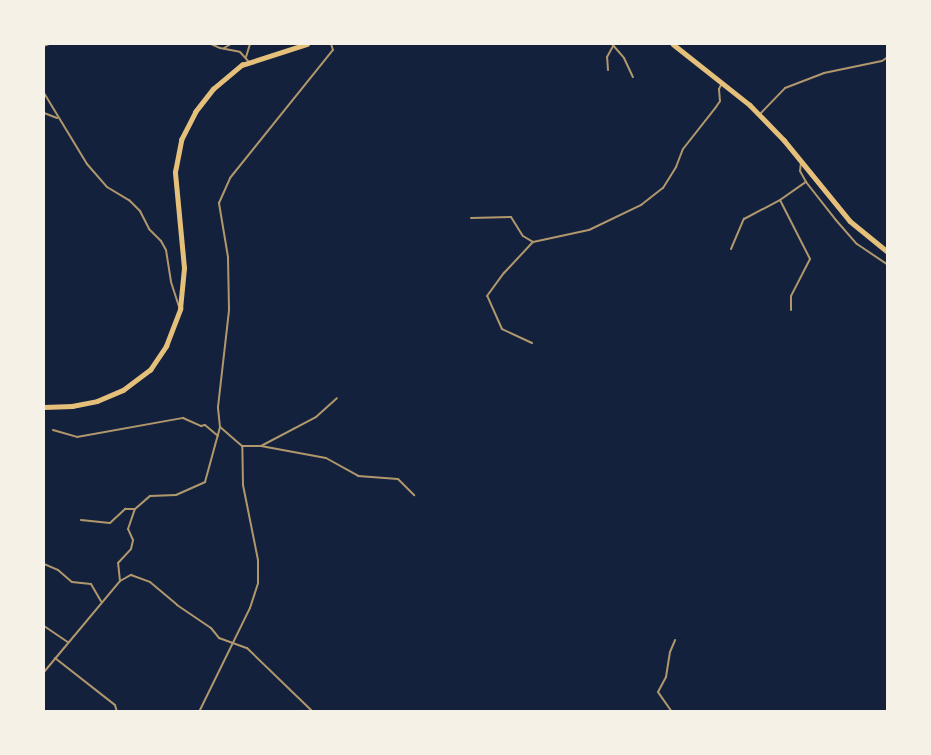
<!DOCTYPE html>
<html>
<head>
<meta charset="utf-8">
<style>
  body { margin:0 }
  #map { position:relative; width:931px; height:755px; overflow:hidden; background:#14213d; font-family:"Varela Round",sans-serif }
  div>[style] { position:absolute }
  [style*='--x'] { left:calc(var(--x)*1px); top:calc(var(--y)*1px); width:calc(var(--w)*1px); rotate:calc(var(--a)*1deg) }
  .minor>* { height:2px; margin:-1px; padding:0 1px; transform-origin:1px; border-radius:1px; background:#b1986c }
  .trunk>* { height:4.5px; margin:-2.25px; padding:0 2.25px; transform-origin:2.25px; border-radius:2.25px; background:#e5c07b }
  span { translate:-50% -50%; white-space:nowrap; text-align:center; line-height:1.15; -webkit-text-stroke:6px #f6f1e7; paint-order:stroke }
  .frame { position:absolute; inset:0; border:45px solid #f6f1e7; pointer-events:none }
</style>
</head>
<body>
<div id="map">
  <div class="minor">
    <div style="--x:211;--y:44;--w:10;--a:24"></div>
    <div style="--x:220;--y:48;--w:20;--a:11"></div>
    <div style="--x:240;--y:52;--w:13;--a:48"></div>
    <div style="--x:612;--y:44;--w:18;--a:49"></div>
    <div style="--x:624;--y:58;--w:21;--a:65"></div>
    <div style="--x:44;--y:46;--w:5;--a:-22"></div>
    <div style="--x:224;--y:48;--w:8;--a:-30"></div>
    <div style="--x:246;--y:57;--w:14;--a:-73"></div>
    <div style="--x:608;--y:70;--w:13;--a:-94"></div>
    <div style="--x:607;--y:57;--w:13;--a:-61"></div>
    <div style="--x:44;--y:93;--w:83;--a:58.8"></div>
    <div style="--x:87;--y:164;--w:30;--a:49"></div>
    <div style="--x:107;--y:187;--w:26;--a:31"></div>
    <div style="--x:129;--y:200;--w:16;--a:45"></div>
    <div style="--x:140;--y:211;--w:20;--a:63"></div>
    <div style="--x:149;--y:229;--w:17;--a:45"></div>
    <div style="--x:161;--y:241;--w:10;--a:61"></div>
    <div style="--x:166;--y:250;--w:32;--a:81"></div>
    <div style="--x:171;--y:282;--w:25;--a:72"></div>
    <div style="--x:44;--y:113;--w:14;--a:21"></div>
    <div style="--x:760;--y:114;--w:36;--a:-46"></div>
    <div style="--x:785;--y:88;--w:42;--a:-21"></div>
    <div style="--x:824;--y:73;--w:59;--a:-11.7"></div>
    <div style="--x:882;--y:61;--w:7;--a:-34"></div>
    <div style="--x:801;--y:162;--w:9;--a:96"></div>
    <div style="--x:800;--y:171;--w:13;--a:61"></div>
    <div style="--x:806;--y:182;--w:47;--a:51.9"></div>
    <div style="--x:835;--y:219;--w:33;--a:49"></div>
    <div style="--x:857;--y:244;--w:37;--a:34"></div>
    <div style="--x:780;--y:200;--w:66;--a:63"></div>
    <div style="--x:810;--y:259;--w:42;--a:117.2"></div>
    <div style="--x:791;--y:296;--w:14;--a:90"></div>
    <div style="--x:471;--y:218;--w:40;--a:-1.4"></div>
    <div style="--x:511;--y:217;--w:22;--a:58"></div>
    <div style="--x:523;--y:236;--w:12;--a:31"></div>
    <div style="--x:533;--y:242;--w:57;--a:-12.1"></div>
    <div style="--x:589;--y:230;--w:58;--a:-25.7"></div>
    <div style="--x:641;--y:205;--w:28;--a:-38"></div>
    <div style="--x:663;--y:188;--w:25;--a:-58"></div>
    <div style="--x:676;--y:167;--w:19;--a:-69"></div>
    <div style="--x:683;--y:149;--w:53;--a:-51.8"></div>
    <div style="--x:716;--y:107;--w:7;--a:-56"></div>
    <div style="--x:720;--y:101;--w:12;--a:-95"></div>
    <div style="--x:719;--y:89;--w:7;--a:-63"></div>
    <div style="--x:731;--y:249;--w:33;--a:-67"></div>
    <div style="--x:744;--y:219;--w:41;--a:-27.8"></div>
    <div style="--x:780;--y:200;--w:32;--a:-35"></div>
    <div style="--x:532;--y:343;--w:33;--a:-155"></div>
    <div style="--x:502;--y:329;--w:36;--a:-114"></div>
    <div style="--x:487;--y:296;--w:29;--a:-54"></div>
    <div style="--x:504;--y:273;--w:41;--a:-47"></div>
    <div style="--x:53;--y:430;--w:25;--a:16"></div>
    <div style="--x:77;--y:437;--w:108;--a:-10.2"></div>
    <div style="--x:183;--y:418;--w:20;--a:24"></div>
    <div style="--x:201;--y:426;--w:4;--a:-14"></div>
    <div style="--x:205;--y:425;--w:17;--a:40"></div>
    <div style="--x:242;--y:446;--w:19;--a:0"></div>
    <div style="--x:261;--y:446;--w:66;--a:10.5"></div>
    <div style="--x:326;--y:458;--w:37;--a:29"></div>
    <div style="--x:358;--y:476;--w:40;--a:4.3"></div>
    <div style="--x:398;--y:479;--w:23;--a:45"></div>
    <div style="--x:261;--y:446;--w:62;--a:-27.8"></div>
    <div style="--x:316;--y:417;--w:28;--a:-42"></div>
    <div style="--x:81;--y:520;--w:29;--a:6"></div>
    <div style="--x:110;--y:523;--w:21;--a:-43"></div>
    <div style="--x:125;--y:509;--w:10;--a:0"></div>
    <div style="--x:44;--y:564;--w:15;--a:23"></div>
    <div style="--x:58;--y:570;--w:18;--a:41"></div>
    <div style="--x:72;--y:582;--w:19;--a:6"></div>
    <div style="--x:91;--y:584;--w:20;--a:60"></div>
    <div style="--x:120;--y:581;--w:13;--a:-29"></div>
    <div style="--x:131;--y:575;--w:20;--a:20"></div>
    <div style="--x:150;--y:582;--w:35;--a:40"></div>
    <div style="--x:177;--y:605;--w:41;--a:34.1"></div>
    <div style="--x:211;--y:628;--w:13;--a:51"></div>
    <div style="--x:219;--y:638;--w:30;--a:20"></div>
    <div style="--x:247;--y:648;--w:92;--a:44.1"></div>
    <div style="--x:44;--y:626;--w:29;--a:34"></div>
    <div style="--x:55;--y:658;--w:76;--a:38.1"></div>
    <div style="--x:115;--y:705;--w:7;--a:74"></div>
    <div style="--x:44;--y:672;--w:119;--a:-50.1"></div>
    <div style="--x:120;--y:581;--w:18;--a:-96"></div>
    <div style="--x:118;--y:563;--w:19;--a:-47"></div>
    <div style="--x:131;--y:549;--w:9;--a:-77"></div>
    <div style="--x:133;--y:540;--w:12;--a:-114"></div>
    <div style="--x:128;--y:529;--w:21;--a:-71"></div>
    <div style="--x:135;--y:509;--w:20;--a:-41"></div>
    <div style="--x:150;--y:496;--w:26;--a:-2"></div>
    <div style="--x:176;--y:495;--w:32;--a:-24"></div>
    <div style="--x:205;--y:482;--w:57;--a:-74.7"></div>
    <div style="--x:220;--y:427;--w:20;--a:-96"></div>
    <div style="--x:218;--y:407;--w:98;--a:-83.5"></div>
    <div style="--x:229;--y:310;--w:53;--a:-91.1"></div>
    <div style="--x:228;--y:257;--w:55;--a:-99.5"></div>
    <div style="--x:219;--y:203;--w:27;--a:-66"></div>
    <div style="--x:230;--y:178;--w:164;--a:-51.2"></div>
    <div style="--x:333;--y:50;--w:6;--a:-108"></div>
    <div style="--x:199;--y:712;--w:116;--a:-63.9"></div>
    <div style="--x:250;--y:608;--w:26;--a:-72"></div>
    <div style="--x:258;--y:583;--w:23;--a:-90"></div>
    <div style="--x:258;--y:560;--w:76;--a:-101.3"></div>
    <div style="--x:243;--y:485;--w:39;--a:-91"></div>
    <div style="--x:242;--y:446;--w:29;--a:-139"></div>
    <div style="--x:672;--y:712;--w:24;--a:-125"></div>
    <div style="--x:658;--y:692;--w:17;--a:-62"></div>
    <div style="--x:666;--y:677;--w:25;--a:-81"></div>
    <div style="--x:670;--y:652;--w:13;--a:-67"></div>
  </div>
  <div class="trunk">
    <div style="--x:673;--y:44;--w:98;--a:38.4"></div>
    <div style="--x:750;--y:105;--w:49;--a:45.8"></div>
    <div style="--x:784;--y:140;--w:104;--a:50.8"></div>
    <div style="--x:850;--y:221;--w:49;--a:39.2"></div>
    <div style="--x:44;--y:407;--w:28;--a:-2"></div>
    <div style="--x:72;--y:406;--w:25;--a:-11"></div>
    <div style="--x:97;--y:401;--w:28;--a:-23"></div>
    <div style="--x:123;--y:390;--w:34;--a:-37"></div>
    <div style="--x:150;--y:370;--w:29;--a:-56"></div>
    <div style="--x:166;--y:346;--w:40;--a:-69"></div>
    <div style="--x:180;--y:309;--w:41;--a:-84.4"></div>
    <div style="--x:184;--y:268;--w:96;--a:-95.4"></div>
    <div style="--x:175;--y:172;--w:33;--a:-79"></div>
    <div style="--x:181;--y:140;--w:31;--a:-63"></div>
    <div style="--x:195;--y:112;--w:29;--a:-52"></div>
    <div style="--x:213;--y:89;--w:38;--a:-40"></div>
    <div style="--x:242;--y:65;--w:68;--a:-17.9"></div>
  </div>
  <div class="frame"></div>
</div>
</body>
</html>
